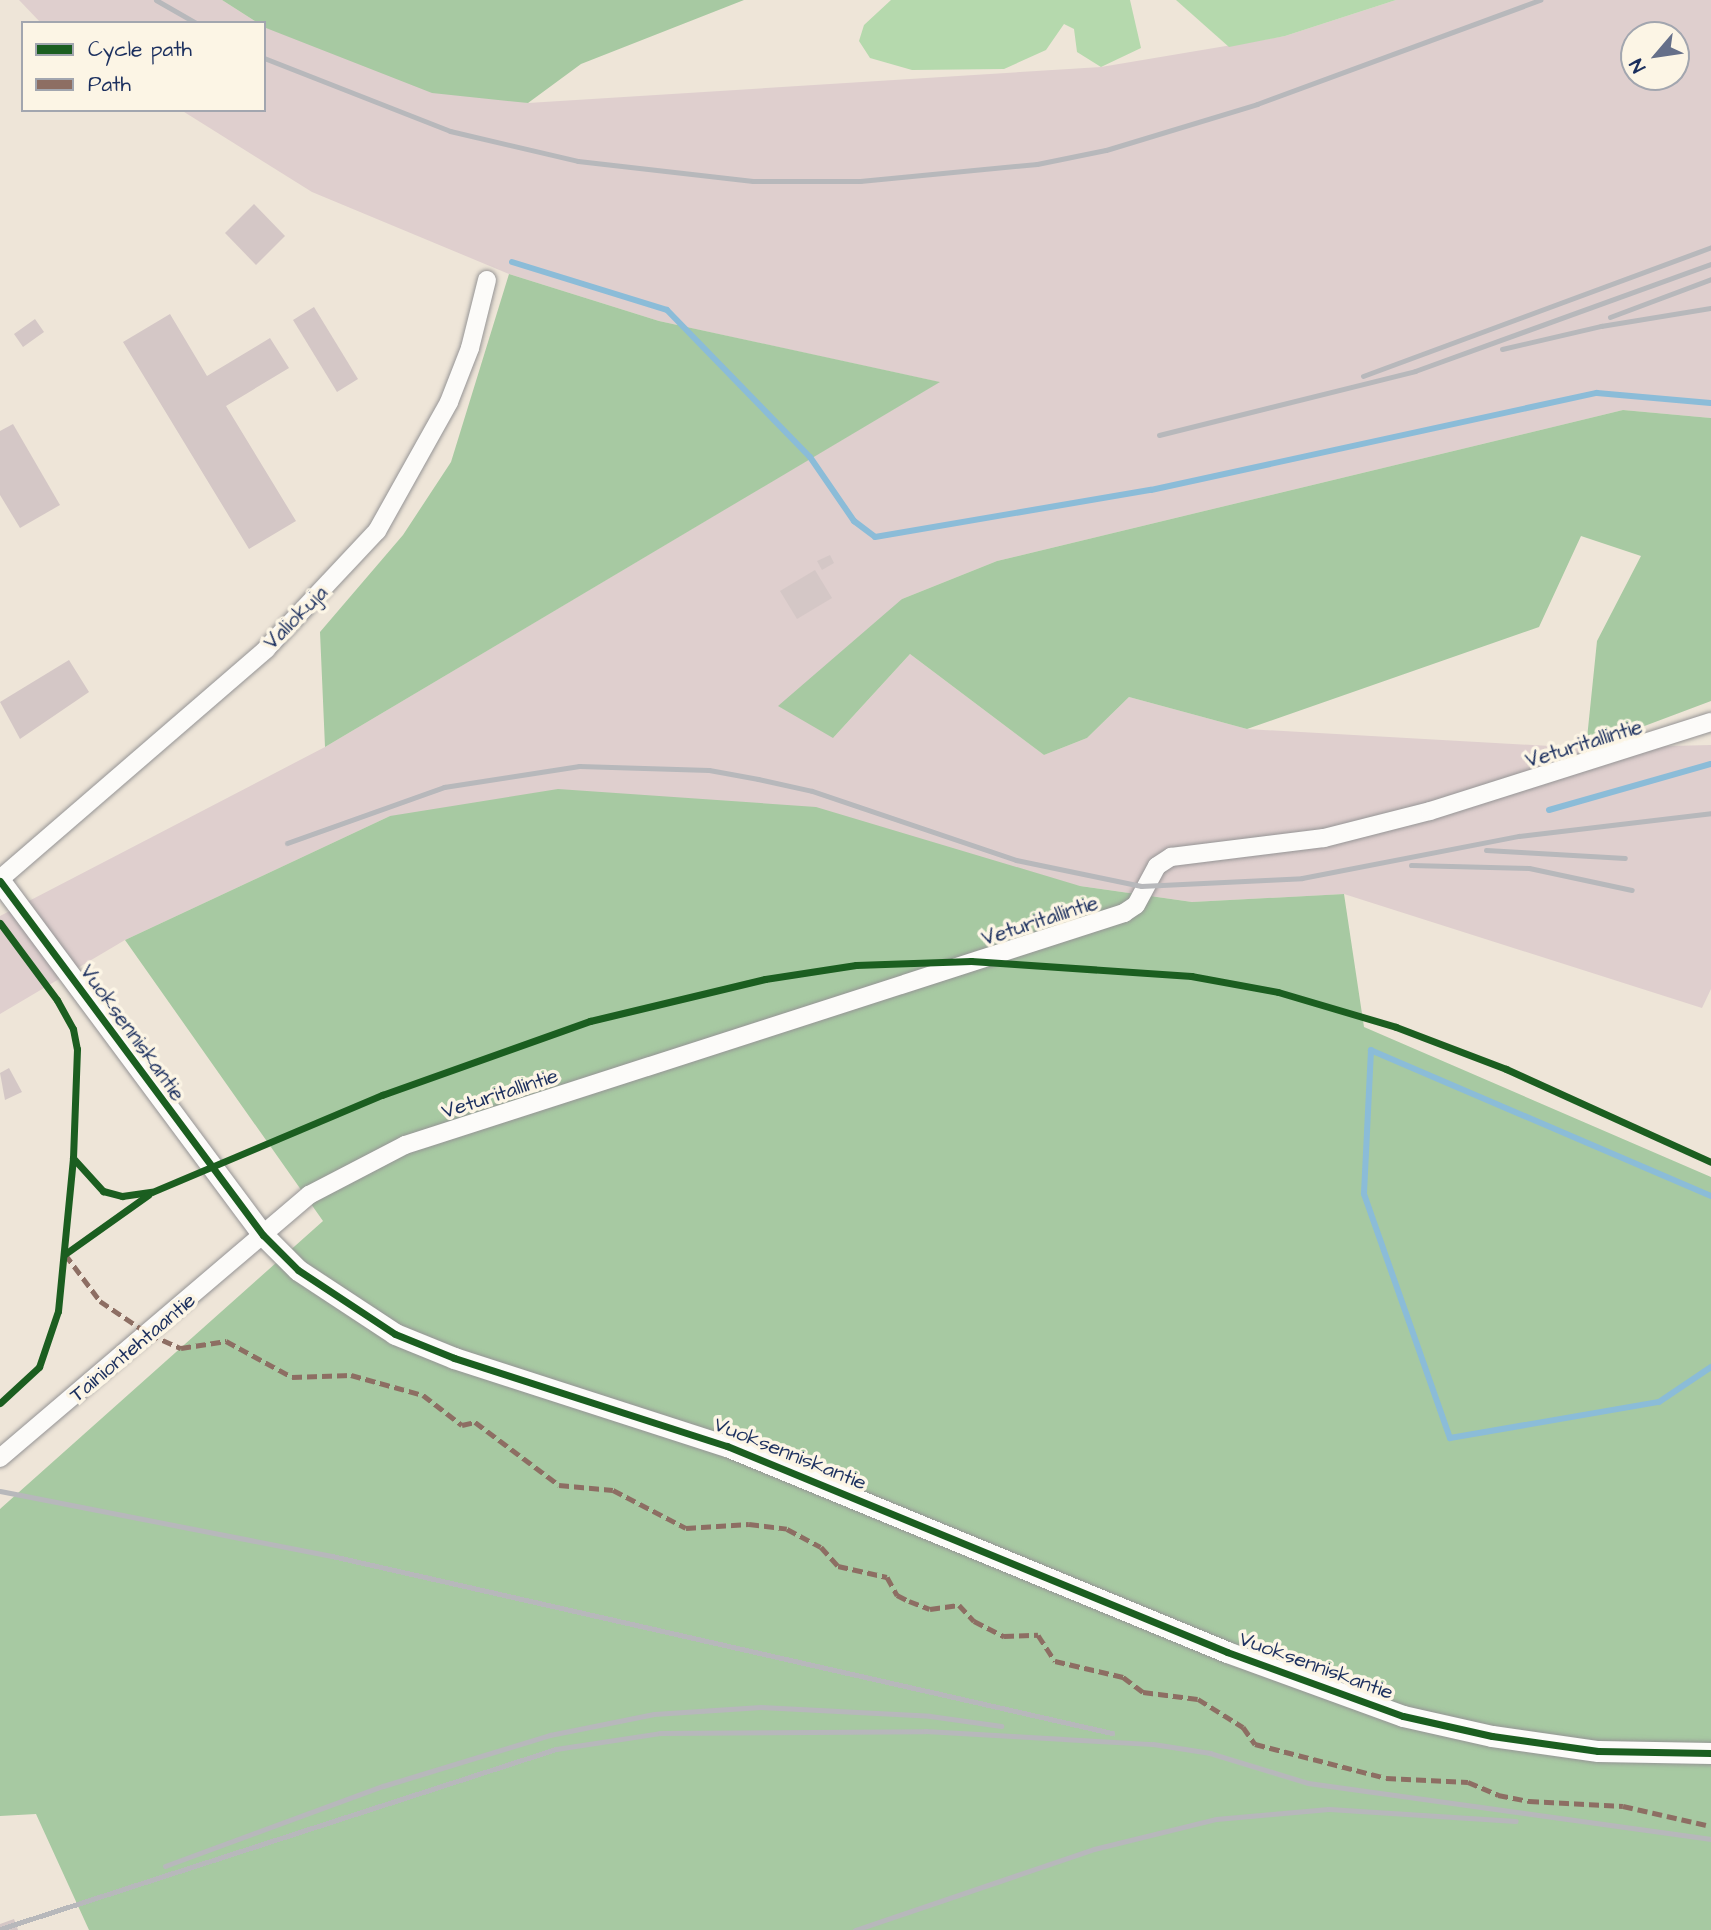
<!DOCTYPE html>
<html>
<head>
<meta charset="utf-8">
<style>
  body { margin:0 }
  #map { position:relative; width:1711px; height:1930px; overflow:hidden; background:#eee5d8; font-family:"Architects Daughter",sans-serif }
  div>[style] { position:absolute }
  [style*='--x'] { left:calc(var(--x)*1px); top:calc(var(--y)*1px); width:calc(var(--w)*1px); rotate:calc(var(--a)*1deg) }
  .industrial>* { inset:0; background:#dfcfce }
  .green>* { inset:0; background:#b5d9ad }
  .forest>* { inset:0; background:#a7c9a2 }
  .stream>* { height:6px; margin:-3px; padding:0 3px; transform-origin:3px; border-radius:3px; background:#8bbcd8 }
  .building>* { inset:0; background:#d4c7c6 }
  .roads { filter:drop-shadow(0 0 2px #959495) drop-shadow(0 0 2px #959495) }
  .minor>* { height:18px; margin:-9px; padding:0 9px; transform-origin:9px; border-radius:9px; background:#fcfbf9 }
  .tertiary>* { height:21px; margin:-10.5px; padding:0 10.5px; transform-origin:10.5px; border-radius:10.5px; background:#fcfbf9 }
  .rail>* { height:5px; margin:-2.5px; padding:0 2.5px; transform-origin:2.5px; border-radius:2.5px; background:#b7b8bb }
  .quiet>* { height:5px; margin-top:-2.5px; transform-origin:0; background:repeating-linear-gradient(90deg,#8d6e63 0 10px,transparent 0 15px) }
  .cycleway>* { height:7px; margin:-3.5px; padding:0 3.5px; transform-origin:3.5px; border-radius:3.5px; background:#1b5e20 }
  span { translate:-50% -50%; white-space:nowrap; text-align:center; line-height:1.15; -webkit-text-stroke:7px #fcf5e5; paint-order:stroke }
  .street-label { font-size:21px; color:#1b2f5e }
  .legend { position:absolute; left:21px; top:21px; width:245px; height:91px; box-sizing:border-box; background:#fcf5e5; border:2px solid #a2a6af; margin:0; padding:9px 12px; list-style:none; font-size:21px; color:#1b2f5e }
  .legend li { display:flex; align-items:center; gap:14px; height:35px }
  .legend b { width:35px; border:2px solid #a2a6af }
  .north { position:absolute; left:1620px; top:21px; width:70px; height:70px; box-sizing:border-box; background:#fcf5e5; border:2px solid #a2a6af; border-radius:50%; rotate:241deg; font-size:19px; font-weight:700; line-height:28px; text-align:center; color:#1b2f5e }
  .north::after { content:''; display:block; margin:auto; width:24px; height:32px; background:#656f89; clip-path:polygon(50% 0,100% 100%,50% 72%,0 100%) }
</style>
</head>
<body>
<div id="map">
  <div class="industrial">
    <div style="clip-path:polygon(19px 0,222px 0,258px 23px,41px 23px)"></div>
    <div style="clip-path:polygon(evenodd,1396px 0,1711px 0,1711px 418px,1623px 410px,997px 561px,902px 599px,833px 738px,910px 654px,1044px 755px,1087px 738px,1129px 697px,1247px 729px,1586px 748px,1711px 745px,1711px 989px,1702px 1008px,1344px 894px,1192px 902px,1080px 886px,390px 816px,125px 940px,0 1014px,0 916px,325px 747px,939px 382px,659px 321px,509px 274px,312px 192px,181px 110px,264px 110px,264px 27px,528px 103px,1101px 67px,1285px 36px,1396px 0,1634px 35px,1676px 35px,1676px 77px,1634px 77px,1634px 35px)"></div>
  </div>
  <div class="green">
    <div style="clip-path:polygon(891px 0,1130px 0,1141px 48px,1101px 67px,1077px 52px,1074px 29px,1064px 24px,1046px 50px,1004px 69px,912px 70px,870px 58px,859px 41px,864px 25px)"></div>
    <div style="clip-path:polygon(1176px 0,1396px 0,1285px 36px,1229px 47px)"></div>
  </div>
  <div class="forest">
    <div style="clip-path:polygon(222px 0,744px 0,581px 64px,528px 103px,432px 93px,266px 28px)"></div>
    <div style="clip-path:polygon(509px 274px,659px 321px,940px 382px,325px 747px,320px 632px,403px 535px,451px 462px)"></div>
    <div style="clip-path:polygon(1623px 410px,1711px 418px,1711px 701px,1586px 748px,1597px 641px,1641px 556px,1581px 536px,1539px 627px,1247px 729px,1129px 697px,1087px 738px,1044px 755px,910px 654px,833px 738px,778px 706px,902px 599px,997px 561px)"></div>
    <div style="clip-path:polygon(558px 789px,816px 807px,1080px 886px,1192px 902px,1344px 894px,1364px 1027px,1711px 1177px,1711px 1930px,89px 1930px,36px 1814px,0 1816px,0 1509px,323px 1221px,125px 940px,390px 816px)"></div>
  </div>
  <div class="stream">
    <div style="--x:512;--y:262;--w:162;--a:17.2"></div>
    <div style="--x:667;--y:310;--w:205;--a:45.8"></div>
    <div style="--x:810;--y:457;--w:78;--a:55.5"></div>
    <div style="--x:854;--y:521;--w:26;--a:37"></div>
    <div style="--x:875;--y:537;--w:280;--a:-9.7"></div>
    <div style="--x:1151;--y:490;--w:456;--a:-12.3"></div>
    <div style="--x:1597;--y:393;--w:114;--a:5"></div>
    <div style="--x:1549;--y:810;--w:168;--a:-15.9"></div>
    <div style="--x:1711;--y:1196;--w:370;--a:-156.8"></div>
    <div style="--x:1371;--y:1050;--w:144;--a:92.8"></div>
    <div style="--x:1364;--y:1194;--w:259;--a:70.6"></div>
    <div style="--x:1450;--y:1438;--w:212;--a:-9.8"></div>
    <div style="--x:1659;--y:1402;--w:63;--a:-33.9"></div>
  </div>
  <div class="building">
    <div style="clip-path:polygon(254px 204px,285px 236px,256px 265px,225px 233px)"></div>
    <div style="clip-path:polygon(314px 307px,358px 379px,337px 392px,293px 320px)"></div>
    <div style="clip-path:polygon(170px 314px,207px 376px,270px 338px,289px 368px,226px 406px,296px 521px,249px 549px,123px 342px)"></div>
    <div style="clip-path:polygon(35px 319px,44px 332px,23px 347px,14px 334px)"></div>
    <div style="clip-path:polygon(13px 424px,60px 505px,20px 528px,0 495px,0 431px)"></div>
    <div style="clip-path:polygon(830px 555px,834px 563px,822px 570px,817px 561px)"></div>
    <div style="clip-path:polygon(815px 570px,832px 598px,797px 619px,780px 591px)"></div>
    <div style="clip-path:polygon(69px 660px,89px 692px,20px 739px,0 702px)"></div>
    <div style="clip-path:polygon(9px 1068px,22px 1092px,5px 1100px,0 1073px)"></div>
    <div style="clip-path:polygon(14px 1919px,18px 1930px,0 1930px,0 1924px)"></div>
  </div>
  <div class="roads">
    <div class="minor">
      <div style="--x:0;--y:879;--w:352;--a:-40.8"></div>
      <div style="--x:266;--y:649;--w:162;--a:-46.8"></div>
      <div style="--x:377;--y:531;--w:148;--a:-60.8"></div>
      <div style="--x:449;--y:402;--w:58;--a:-68.7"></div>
      <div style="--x:470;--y:348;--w:70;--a:-76"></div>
      <div style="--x:0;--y:1458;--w:406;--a:-40.4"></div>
      <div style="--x:309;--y:1195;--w:108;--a:-27.5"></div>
      <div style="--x:405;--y:1145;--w:756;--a:-17.88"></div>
      <div style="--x:1124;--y:913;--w:14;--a:-34"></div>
      <div style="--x:1136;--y:905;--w:44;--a:-61.7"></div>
      <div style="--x:1157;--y:866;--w:17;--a:-33"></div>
      <div style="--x:1171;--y:857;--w:154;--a:-7.1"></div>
      <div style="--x:1324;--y:838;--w:109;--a:-14.3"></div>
      <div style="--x:1430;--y:811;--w:295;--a:-17.6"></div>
    </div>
    <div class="tertiary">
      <div style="--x:0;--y:881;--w:441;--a:53.4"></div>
      <div style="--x:263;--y:1235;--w:49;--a:45"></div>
      <div style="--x:298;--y:1270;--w:116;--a:33.4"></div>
      <div style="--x:395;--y:1334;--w:64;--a:22.1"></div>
      <div style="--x:454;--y:1358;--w:287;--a:17.9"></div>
      <div style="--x:727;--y:1446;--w:541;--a:22.39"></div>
      <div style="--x:1227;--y:1652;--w:187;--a:20"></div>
      <div style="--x:1403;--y:1716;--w:91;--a:12.7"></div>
      <div style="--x:1492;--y:1736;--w:107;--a:8.1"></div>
      <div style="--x:1598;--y:1751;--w:113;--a:1"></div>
    </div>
  </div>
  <div class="rail">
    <div style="--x:156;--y:0;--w:46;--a:29.9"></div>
    <div style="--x:264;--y:58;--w:200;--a:21.4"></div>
    <div style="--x:450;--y:131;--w:131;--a:13.2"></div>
    <div style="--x:578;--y:161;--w:176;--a:6.5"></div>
    <div style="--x:753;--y:181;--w:107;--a:0"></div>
    <div style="--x:860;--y:181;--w:178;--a:-5.5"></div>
    <div style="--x:1037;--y:164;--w:70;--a:-11.5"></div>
    <div style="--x:1106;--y:150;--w:158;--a:-16.9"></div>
    <div style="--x:1257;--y:104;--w:302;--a:-20.2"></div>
    <div style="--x:1610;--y:317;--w:108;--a:-20.6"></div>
    <div style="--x:1502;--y:349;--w:102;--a:-13.1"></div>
    <div style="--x:1601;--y:326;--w:111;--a:-9.3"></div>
    <div style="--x:1363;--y:376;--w:371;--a:-20.3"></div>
    <div style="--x:1159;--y:435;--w:264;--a:-14"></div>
    <div style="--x:1415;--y:371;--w:315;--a:-19.9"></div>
    <div style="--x:287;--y:843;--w:167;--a:-19.6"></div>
    <div style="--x:444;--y:787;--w:137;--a:-8.8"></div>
    <div style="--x:579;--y:766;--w:130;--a:1.8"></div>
    <div style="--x:709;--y:770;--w:50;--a:10.4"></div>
    <div style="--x:758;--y:779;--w:55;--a:12.5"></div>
    <div style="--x:812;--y:791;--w:215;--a:18.7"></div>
    <div style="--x:1016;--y:860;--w:128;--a:11.7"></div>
    <div style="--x:1141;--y:886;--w:161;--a:-2.8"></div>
    <div style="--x:1302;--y:878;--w:221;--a:-11"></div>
    <div style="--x:1519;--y:836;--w:193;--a:-6.8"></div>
    <div style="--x:1486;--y:850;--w:139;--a:3.3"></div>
    <div style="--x:1411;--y:865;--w:118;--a:1.5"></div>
    <div style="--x:1529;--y:868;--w:105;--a:12.1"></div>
    <div style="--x:0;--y:1491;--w:338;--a:11.1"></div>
    <div style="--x:332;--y:1556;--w:800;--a:12.79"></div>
    <div style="--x:165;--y:1866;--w:232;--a:-20.2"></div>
    <div style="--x:383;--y:1786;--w:175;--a:-17"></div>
    <div style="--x:550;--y:1735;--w:106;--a:-11.4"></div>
    <div style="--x:654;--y:1714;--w:107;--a:-3.7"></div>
    <div style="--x:761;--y:1707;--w:169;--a:3"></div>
    <div style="--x:930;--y:1716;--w:72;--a:8"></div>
    <div style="--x:0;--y:1929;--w:584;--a:-17.94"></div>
    <div style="--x:556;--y:1749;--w:105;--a:-8.7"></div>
    <div style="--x:660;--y:1733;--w:265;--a:-0.4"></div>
    <div style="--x:925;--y:1731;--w:228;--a:3.3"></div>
    <div style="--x:1153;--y:1744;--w:58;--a:9"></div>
    <div style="--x:1210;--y:1753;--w:102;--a:17"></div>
    <div style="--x:1308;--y:1783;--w:407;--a:7.9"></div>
    <div style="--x:855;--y:1930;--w:252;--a:-18.7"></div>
    <div style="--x:1094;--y:1849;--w:126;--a:-13.8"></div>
    <div style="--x:1216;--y:1819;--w:113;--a:-5.1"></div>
    <div style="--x:1329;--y:1809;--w:187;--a:3.7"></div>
  </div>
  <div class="quiet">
    <div style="--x:65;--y:1254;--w:59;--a:53.3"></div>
    <div style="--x:100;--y:1301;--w:59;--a:34"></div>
    <div style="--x:149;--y:1334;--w:35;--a:24"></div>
    <div style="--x:181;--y:1348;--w:46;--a:-8.8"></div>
    <div style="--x:226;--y:1341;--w:75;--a:28.6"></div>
    <div style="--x:292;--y:1377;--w:59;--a:-1.9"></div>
    <div style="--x:351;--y:1375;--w:75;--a:15.5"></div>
    <div style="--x:423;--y:1395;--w:49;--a:37.6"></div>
    <div style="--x:462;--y:1425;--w:13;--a:-13"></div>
    <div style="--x:475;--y:1422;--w:105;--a:36.9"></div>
    <div style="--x:559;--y:1485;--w:54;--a:5.3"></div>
    <div style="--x:613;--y:1490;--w:82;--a:27.5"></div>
    <div style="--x:686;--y:1528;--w:63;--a:-3.6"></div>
    <div style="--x:749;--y:1524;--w:38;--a:7"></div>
    <div style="--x:787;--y:1529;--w:38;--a:28"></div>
    <div style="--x:821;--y:1547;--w:25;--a:48"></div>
    <div style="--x:838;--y:1566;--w:50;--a:12.7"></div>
    <div style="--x:887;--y:1577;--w:21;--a:61"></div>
    <div style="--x:897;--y:1595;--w:13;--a:27"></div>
    <div style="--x:909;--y:1601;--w:22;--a:21"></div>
    <div style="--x:930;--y:1609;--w:29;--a:-8"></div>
    <div style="--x:959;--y:1605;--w:22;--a:47"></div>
    <div style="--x:974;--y:1621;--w:34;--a:27"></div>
    <div style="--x:1004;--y:1636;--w:34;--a:-2"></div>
    <div style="--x:1038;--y:1635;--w:31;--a:57"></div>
    <div style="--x:1055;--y:1661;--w:70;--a:13.2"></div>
    <div style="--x:1123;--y:1677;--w:25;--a:37"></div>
    <div style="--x:1143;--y:1692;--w:55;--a:7.3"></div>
    <div style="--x:1198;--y:1699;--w:53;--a:31.9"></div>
    <div style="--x:1243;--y:1727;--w:21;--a:55"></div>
    <div style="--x:1255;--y:1744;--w:135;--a:14.5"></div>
    <div style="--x:1386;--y:1778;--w:82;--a:2.8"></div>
    <div style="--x:1468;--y:1782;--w:33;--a:23"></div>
    <div style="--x:1498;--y:1795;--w:32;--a:11"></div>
    <div style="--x:1529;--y:1801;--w:94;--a:3"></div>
    <div style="--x:1623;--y:1806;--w:90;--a:12.8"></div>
  </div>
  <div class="cycleway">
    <div style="--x:0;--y:881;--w:441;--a:53.4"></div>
    <div style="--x:263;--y:1235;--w:49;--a:45"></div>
    <div style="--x:298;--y:1270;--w:116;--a:33.4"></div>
    <div style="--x:395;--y:1334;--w:64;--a:22.1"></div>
    <div style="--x:454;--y:1358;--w:287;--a:17.9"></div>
    <div style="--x:727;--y:1446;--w:541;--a:22.39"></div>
    <div style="--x:1227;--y:1652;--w:187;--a:20"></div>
    <div style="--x:1403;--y:1716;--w:91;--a:12.7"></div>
    <div style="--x:1492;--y:1736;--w:107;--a:8.1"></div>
    <div style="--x:1598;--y:1751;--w:113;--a:1"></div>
    <div style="--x:0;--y:923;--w:96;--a:53.5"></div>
    <div style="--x:57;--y:1000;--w:33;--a:61"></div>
    <div style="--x:73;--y:1029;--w:20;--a:79"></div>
    <div style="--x:77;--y:1049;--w:109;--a:92.1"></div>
    <div style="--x:73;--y:1158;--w:154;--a:95.6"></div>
    <div style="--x:58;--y:1311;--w:59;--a:108.7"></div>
    <div style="--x:39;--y:1367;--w:53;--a:137.3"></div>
    <div style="--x:73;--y:1158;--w:45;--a:47.7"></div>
    <div style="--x:103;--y:1191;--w:20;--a:15"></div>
    <div style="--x:122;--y:1196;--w:30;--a:-8"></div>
    <div style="--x:152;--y:1192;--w:250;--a:-22.9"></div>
    <div style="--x:382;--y:1095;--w:221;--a:-19.6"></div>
    <div style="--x:590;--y:1021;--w:180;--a:-13.5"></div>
    <div style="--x:765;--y:979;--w:92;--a:-8.7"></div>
    <div style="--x:856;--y:965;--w:115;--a:-2"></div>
    <div style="--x:971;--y:961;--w:221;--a:3.9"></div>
    <div style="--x:1191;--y:976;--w:88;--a:10.4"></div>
    <div style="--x:1278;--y:992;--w:123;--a:16.5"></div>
    <div style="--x:1396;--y:1027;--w:118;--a:20.9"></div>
    <div style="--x:1506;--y:1069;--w:225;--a:24.4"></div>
    <div style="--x:65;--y:1254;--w:102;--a:-35.4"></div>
  </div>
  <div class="street-label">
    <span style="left:296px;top:618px;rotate:-45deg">Valiokuja</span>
    <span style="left:1584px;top:744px;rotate:-17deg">Veturitallintie</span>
    <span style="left:1040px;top:921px;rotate:-18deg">Veturitallintie</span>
    <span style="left:132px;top:1033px;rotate:54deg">Vuoksenniskantie</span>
    <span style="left:500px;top:1094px;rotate:-18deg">Veturitallintie</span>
    <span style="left:133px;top:1348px;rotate:-40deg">Tainiontehtaantie</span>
    <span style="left:790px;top:1454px;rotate:22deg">Vuoksenniskantie</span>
    <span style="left:1316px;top:1666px;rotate:20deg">Vuoksenniskantie</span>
  </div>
  <ul class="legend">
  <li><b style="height:9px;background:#1b5e20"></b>Cycle path</li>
  <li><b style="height:9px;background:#8d6e63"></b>Path</li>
  </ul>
  <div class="north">N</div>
</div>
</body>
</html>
